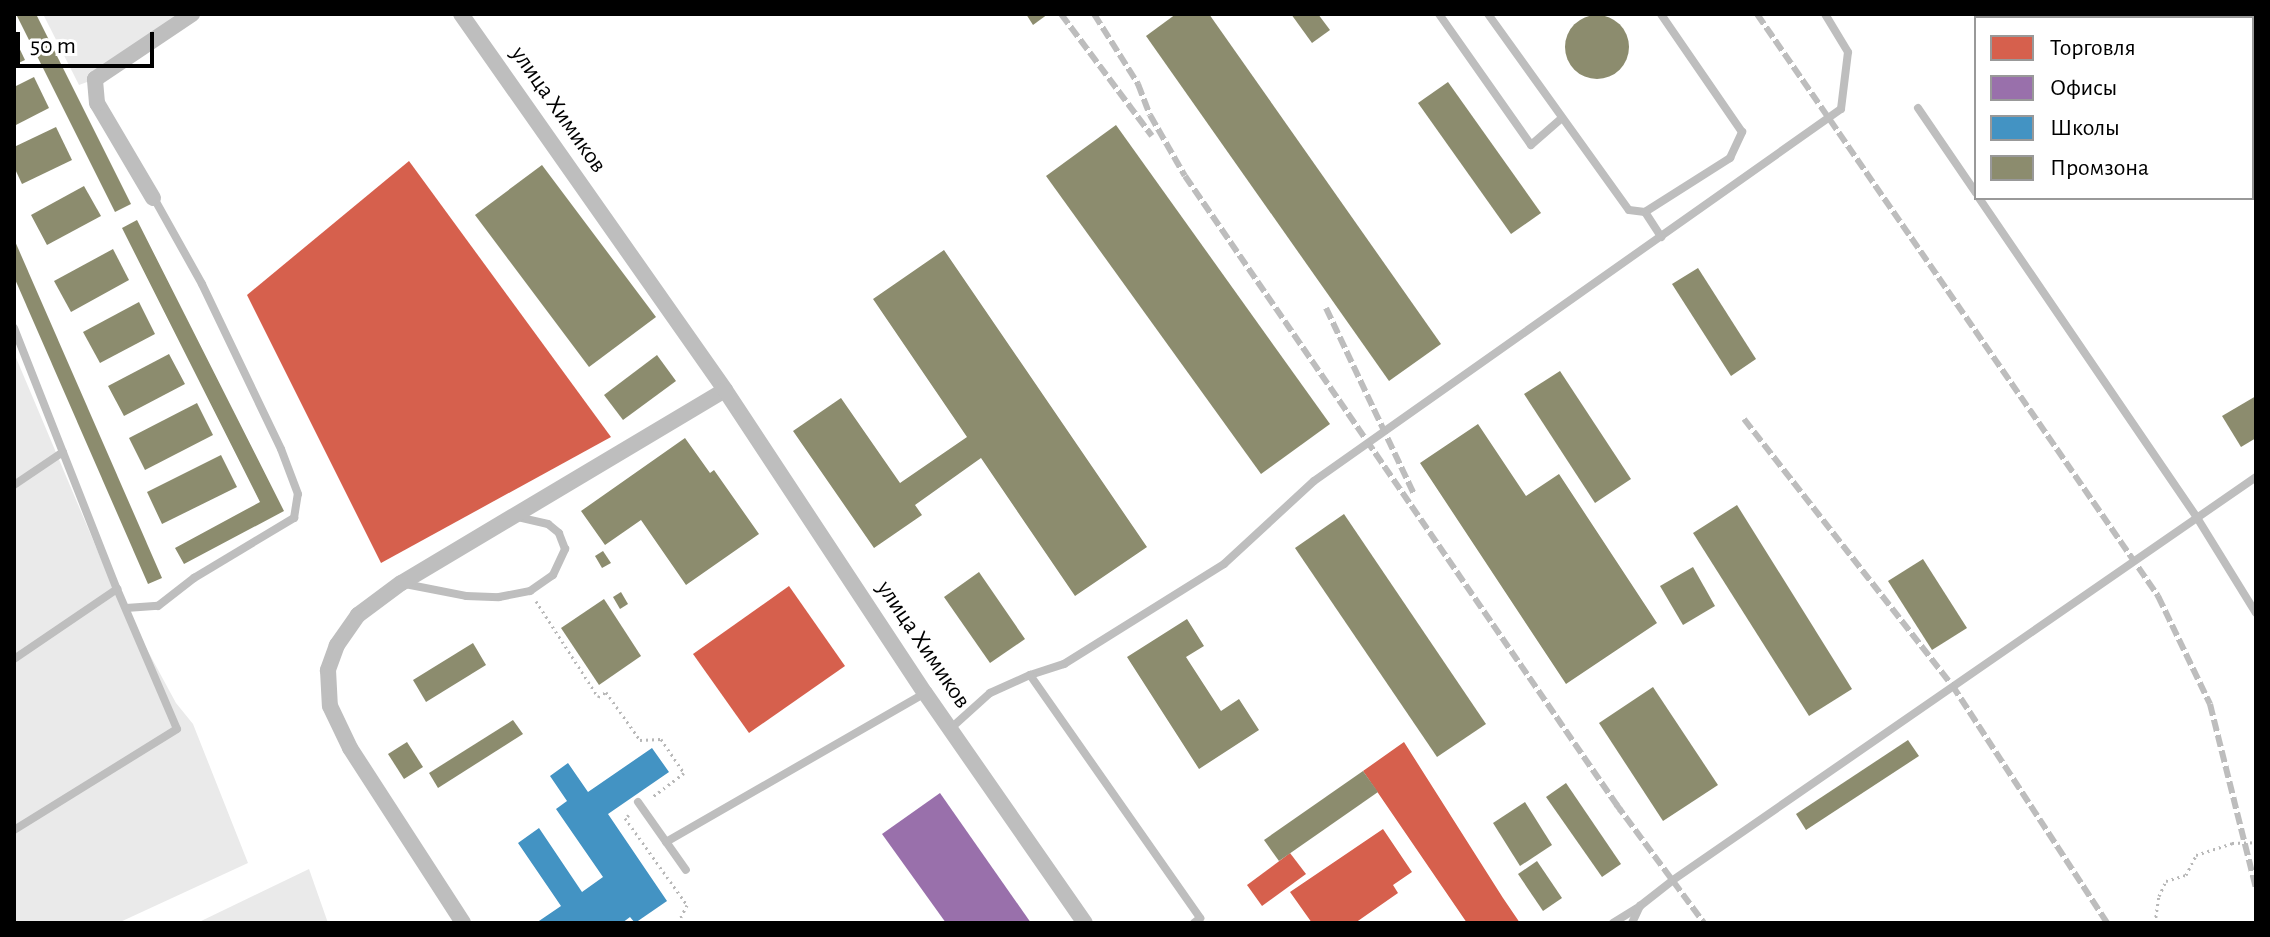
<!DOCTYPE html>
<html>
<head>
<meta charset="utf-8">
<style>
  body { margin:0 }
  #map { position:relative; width:2270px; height:937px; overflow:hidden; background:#fff; font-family:"Alegreya Sans",sans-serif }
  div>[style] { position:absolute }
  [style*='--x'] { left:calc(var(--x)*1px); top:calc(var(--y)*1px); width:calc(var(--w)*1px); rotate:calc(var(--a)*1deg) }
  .green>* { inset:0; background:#eaeaea }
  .shops>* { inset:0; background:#d6604d }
  .offices>* { inset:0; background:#9970ab }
  .schools>* { inset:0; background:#4393c3 }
  .industry>* { inset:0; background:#8c8c6e }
  .round { border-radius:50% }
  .path>* { height:3px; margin-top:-1.5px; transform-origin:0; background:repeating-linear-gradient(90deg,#b8b8b8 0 2px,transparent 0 6px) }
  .lane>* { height:8px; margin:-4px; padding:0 4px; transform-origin:4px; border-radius:4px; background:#bebebe }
  .street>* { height:16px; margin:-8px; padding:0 8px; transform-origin:8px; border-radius:8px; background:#bebebe }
  .rail>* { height:6px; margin-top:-3px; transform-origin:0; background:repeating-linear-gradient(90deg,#bdbdbd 0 12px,transparent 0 16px) }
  span { translate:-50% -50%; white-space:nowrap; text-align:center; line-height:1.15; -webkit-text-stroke:8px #fff; paint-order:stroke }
  .street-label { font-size:24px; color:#000 }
  .frame { position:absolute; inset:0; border:16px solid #000; pointer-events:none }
  .legend { position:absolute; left:1974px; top:16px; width:280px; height:184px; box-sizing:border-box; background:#fff; border:2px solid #999; margin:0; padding:10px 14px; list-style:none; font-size:24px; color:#000 }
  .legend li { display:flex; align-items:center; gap:16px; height:40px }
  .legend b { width:40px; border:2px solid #999 }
  .scale { position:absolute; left:16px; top:32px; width:138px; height:36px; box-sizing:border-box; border:4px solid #000; border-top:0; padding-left:10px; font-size:24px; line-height:28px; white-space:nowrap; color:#000; -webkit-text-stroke:6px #fff; paint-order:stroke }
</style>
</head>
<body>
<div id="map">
  <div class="green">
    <div style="clip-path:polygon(43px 14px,192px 14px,95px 79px,79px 85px)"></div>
    <div style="clip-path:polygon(2154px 14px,2256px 14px,2256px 161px,2252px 155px,2252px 18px,2156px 18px)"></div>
    <div style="clip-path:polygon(14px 353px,112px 585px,176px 703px,193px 724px,248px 863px,118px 923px,14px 923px)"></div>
    <div style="clip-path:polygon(309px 869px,328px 923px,197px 923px)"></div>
  </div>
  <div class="shops">
    <div style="clip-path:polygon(409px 161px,611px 437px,381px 563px,247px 295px)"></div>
    <div style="clip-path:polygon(789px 586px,845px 666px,749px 733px,693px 654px)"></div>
    <div style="clip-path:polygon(1404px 742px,1503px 898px,1520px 923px,1467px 923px,1363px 771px)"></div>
    <div style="clip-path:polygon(1383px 829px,1412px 872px,1393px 885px,1398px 893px,1355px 923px,1312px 923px,1290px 892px)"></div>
    <div style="clip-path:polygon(1290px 853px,1306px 874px,1262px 906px,1247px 885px)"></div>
  </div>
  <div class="offices">
    <div style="clip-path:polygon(940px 793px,1031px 923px,946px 923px,882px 834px)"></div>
  </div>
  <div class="schools">
    <div style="clip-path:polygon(652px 748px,669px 772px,608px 814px,667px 901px,635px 923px,630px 917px,622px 923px,536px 923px,561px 906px,518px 843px,539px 828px,582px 892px,603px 877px,556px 809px,567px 801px,550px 776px,568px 763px,588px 792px)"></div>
  </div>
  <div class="industry">
    <div style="clip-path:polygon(16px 14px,36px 14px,131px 204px,115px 212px)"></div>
    <div style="clip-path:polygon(1026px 14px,1048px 14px,1033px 25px)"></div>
    <div style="clip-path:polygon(1176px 14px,1209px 14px,1441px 344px,1389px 381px,1146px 36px)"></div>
    <div style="clip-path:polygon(1291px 14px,1318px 14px,1330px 30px,1312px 43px)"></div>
    <div class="round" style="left:1565px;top:15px;width:64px;height:64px"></div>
    <div style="clip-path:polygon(14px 37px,25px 60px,14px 65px)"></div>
    <div style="clip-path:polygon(34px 77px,49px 108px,14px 126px,14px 87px)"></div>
    <div style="clip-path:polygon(1448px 82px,1541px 213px,1511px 234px,1418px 103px)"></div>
    <div style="clip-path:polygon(1116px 125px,1330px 424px,1261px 474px,1046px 176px)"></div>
    <div style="clip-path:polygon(56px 127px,72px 160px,22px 184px,14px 167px,14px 147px)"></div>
    <div style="clip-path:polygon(542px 165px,656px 317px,589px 367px,475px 215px)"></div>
    <div style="clip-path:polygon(84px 186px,101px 216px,47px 245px,31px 215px)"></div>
    <div style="clip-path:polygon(137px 220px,284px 511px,184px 564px,175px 548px,260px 502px,122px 228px)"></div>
    <div style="clip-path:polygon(14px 239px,162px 578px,148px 584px,14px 277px)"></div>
    <div style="clip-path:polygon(113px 249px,129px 280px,71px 312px,54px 281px)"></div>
    <div style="clip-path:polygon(944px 250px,1147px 547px,1075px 596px,981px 458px,915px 505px,922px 515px,874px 548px,793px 431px,841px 398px,900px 483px,967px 437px,873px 299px)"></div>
    <div style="clip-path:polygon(1698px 268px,1756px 359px,1731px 376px,1672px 284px)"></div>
    <div style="clip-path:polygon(139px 302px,155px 334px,100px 363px,83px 332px)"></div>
    <div style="clip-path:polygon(169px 354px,185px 384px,124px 416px,108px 386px)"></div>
    <div style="clip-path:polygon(657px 355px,676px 381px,623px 420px,604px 395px)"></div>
    <div style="clip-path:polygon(1560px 371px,1631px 479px,1595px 503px,1524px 394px)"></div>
    <div style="clip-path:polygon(2256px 396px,2256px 438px,2241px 447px,2222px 416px)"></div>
    <div style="clip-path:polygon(197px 403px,213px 435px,145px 470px,129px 438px)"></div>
    <div style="clip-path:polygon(1478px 424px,1526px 496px,1559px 474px,1657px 623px,1566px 684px,1420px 463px)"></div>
    <div style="clip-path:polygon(685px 438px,710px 473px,714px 470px,759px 534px,686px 585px,641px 520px,605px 545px,581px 511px)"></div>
    <div style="clip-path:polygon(221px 455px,237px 487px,162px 524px,147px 492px)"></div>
    <div style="clip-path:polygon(1737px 505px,1852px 689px,1809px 716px,1693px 533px)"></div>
    <div style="clip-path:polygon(1344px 514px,1486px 724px,1437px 757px,1295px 548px)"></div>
    <div style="clip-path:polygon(603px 551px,611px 563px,602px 568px,595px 556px)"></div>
    <div style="clip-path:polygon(1923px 559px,1967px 628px,1932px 650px,1888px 581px)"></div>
    <div style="clip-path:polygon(1693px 567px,1715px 606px,1683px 625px,1660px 586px)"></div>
    <div style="clip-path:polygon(979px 572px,1025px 639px,990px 663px,944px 597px)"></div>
    <div style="clip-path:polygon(621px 592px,628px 604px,620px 609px,613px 597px)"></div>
    <div style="clip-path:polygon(604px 599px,641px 656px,599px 685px,561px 628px)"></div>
    <div style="clip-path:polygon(1187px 619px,1204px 646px,1186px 657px,1221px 711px,1239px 699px,1259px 730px,1199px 769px,1127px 657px)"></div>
    <div style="clip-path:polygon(473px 643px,486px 665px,426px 702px,413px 680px)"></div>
    <div style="clip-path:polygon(1653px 687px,1718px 785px,1663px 821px,1599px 723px)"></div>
    <div style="clip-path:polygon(513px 720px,523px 734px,438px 788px,429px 773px)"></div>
    <div style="clip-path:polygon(1908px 740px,1919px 756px,1806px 830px,1796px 814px)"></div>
    <div style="clip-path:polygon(407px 742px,423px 767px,404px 779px,388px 754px)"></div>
    <div style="clip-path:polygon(1363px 771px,1378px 792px,1279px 861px,1264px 840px)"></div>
    <div style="clip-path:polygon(1566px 783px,1621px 864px,1602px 877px,1546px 797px)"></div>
    <div style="clip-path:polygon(1525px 802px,1552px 845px,1520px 866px,1493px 823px)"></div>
    <div style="clip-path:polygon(1537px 861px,1562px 898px,1543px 911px,1518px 874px)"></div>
  </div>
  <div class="path">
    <div style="--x:536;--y:601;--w:114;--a:57.1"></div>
    <div style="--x:598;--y:697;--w:9;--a:-32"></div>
    <div style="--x:606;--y:692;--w:59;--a:54.7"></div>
    <div style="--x:640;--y:740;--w:21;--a:-3"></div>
    <div style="--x:661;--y:739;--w:41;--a:55.9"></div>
    <div style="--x:684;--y:773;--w:41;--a:142.9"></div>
    <div style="--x:629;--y:815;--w:5;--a:143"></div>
    <div style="--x:625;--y:818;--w:107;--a:54.5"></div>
    <div style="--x:687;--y:905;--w:20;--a:117"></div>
    <div style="--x:2155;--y:923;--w:27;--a:-82"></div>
    <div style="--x:2159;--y:896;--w:17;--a:-65"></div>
    <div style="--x:2166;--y:881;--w:21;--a:-17"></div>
    <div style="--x:2186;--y:875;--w:22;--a:-63"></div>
    <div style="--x:2196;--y:855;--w:38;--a:-18"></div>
    <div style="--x:2232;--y:843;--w:24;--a:-2"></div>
  </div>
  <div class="lane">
    <div style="--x:1439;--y:14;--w:160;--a:54.9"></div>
    <div style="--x:1531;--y:145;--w:41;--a:-41.1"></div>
    <div style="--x:1488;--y:14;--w:241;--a:54.3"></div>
    <div style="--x:1629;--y:210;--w:16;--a:7"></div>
    <div style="--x:1645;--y:212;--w:101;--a:-32.4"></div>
    <div style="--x:1730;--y:158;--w:29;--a:-65"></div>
    <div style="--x:1742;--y:132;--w:143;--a:-124.5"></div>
    <div style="--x:2166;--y:14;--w:5;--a:53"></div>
    <div style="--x:1918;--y:108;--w:103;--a:55.7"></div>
    <div style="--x:2252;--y:148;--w:7;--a:56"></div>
    <div style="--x:1979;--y:198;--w:385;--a:55.7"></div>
    <div style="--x:2196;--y:516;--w:114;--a:58.3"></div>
    <div style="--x:1645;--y:212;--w:30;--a:57"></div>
    <div style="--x:14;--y:328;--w:281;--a:68.5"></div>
    <div style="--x:117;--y:589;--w:152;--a:66.8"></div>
    <div style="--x:177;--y:729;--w:192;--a:148.2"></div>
    <div style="--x:14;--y:485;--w:59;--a:-34"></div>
    <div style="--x:405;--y:584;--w:62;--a:11.1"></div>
    <div style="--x:466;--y:596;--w:33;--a:2"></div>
    <div style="--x:499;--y:597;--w:32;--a:-11"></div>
    <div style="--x:530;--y:591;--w:28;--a:-35"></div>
    <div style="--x:553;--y:575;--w:29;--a:-65"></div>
    <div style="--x:565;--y:549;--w:17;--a:-111"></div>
    <div style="--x:559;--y:533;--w:14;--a:-141"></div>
    <div style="--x:548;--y:524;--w:32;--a:-167"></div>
    <div style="--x:126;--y:608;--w:32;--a:-4"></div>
    <div style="--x:158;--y:606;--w:46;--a:-37.9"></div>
    <div style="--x:194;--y:578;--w:117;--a:-31"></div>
    <div style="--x:294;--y:518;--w:24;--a:-81"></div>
    <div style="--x:298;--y:494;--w:48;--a:-110.7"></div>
    <div style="--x:281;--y:449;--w:183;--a:-115.6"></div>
    <div style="--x:202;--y:284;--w:98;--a:-119.2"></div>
    <div style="--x:14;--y:659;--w:125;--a:-34.2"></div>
    <div style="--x:1030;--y:675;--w:36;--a:-18"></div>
    <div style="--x:1064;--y:664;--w:189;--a:-32"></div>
    <div style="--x:1224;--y:564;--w:122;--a:-42.7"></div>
    <div style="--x:1314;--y:481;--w:645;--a:-35.22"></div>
    <div style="--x:1841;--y:109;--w:57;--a:-83"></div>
    <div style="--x:1848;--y:52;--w:44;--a:-121.2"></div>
    <div style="--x:950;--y:729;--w:54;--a:-42"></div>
    <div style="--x:990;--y:693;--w:44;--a:-24.2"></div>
    <div style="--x:1030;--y:675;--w:297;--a:55"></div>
    <div style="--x:1200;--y:918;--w:8;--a:140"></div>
    <div style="--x:638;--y:802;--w:83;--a:54.8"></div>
    <div style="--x:666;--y:842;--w:299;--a:-29.9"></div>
    <div style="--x:1613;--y:923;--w:32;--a:-32"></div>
    <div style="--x:1632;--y:923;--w:19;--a:-65"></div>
    <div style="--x:1640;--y:906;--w:42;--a:-38.2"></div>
    <div style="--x:1673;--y:880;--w:709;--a:-34.65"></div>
  </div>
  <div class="street">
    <div style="--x:461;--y:14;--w:459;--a:54.9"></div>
    <div style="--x:725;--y:390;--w:377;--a:149.2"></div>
    <div style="--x:401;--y:583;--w:54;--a:143.3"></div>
    <div style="--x:358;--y:615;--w:37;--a:125"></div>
    <div style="--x:337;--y:645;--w:27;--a:110"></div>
    <div style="--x:328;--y:670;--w:36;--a:87"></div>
    <div style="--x:330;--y:706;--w:47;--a:64.5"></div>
    <div style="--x:350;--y:748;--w:208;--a:57.1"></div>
    <div style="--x:153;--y:198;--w:110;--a:-120.5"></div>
    <div style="--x:97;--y:103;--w:24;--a:-95"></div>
    <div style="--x:95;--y:79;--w:117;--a:-33.8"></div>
    <div style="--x:725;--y:390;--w:363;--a:56.6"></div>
    <div style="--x:925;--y:693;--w:280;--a:55.2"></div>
  </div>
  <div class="rail">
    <div style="--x:1061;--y:14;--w:152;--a:53.3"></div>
    <div style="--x:1094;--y:14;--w:83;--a:57.8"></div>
    <div style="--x:1138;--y:84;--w:33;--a:69"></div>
    <div style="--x:1150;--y:115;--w:70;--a:60.2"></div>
    <div style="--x:1185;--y:176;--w:770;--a:55.53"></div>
    <div style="--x:1757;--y:14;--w:707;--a:55.43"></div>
    <div style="--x:2158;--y:596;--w:120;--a:64.3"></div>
    <div style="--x:2210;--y:704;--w:191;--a:76"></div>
    <div style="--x:1326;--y:308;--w:206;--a:64.7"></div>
    <div style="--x:1744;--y:419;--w:338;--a:52"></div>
    <div style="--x:1952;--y:685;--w:284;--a:56.9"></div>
    <div style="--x:1616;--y:804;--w:148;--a:53.5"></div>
  </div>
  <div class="street-label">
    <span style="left:558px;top:110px;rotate:55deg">улица Химиков</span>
    <span style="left:923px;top:645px;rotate:56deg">улица Химиков</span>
  </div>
  <div class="frame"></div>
  <ul class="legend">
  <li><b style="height:22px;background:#d6604d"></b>Торговля</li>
  <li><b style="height:22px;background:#9970ab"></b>Офисы</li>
  <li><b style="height:22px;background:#4393c3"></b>Школы</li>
  <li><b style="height:22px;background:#8c8c6e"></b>Промзона</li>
  </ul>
  <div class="scale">50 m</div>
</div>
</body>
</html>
